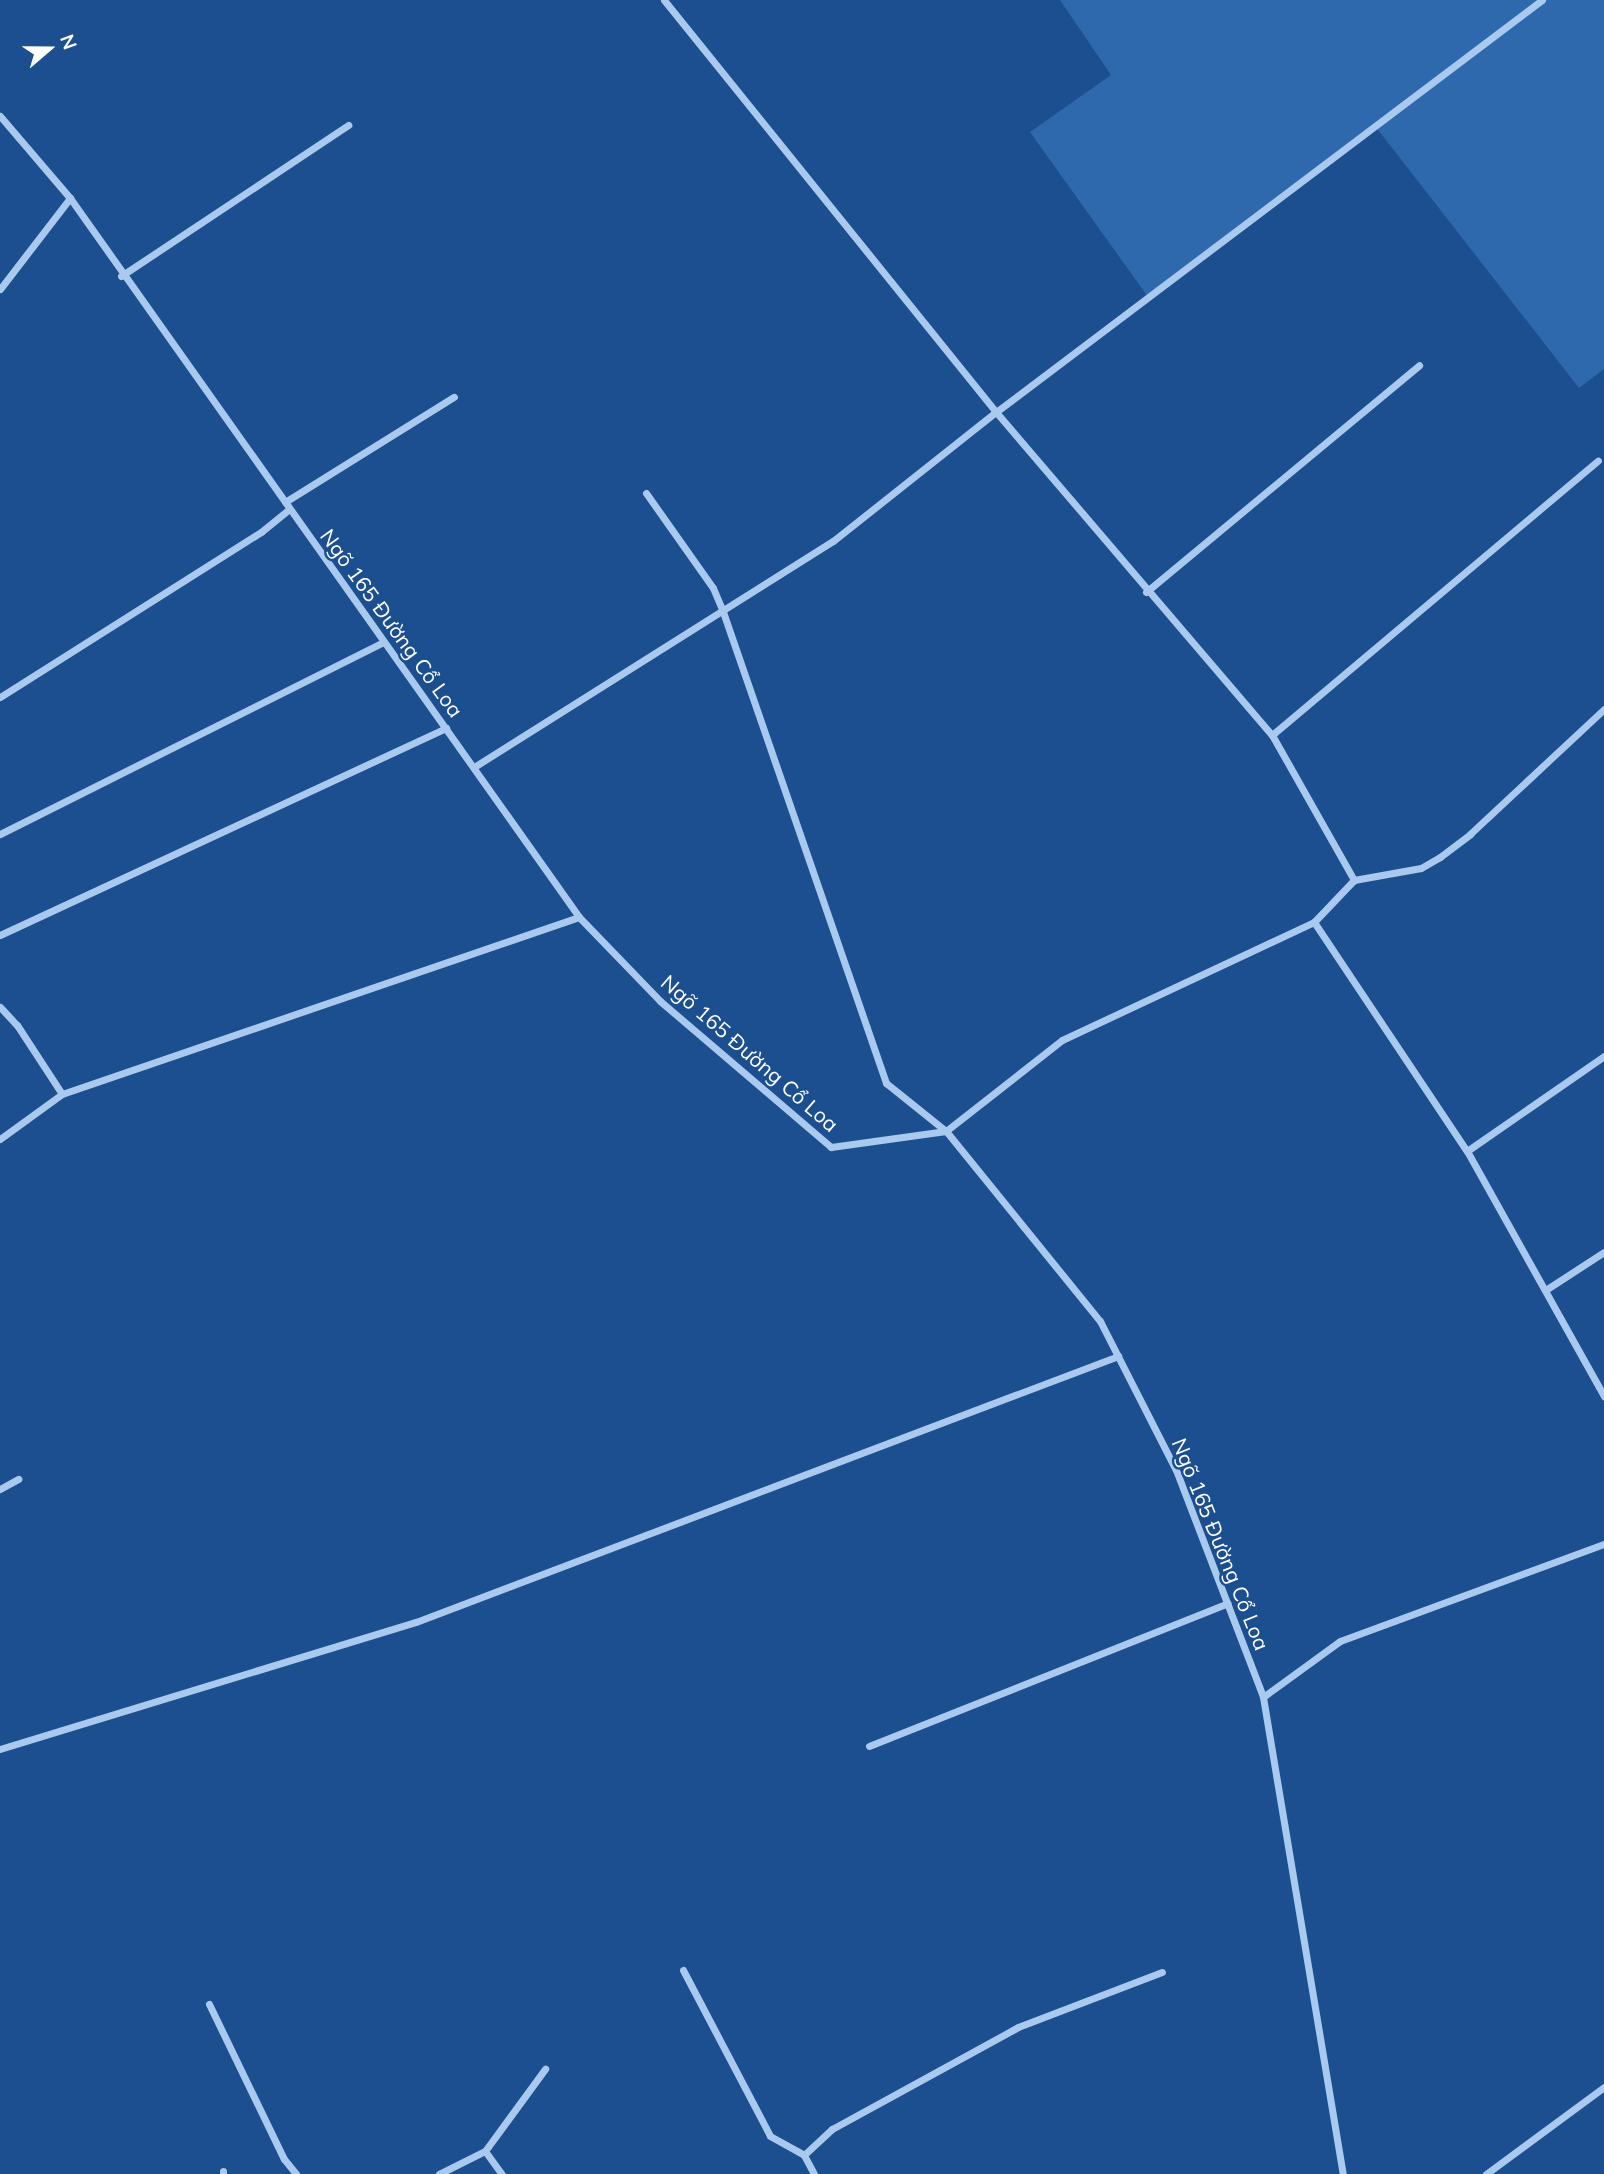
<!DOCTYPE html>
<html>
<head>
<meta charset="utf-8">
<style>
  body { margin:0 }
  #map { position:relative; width:1604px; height:2174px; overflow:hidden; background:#1b4f8f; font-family:Mulish,sans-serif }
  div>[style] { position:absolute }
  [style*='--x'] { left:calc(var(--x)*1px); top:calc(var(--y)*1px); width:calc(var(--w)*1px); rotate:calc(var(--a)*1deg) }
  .green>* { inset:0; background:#2e69ad }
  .minor>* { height:7px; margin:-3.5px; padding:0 3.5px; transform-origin:3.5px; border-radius:3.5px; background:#a9c9ee }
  span { translate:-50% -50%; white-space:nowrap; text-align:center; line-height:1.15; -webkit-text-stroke:5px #1b4f8f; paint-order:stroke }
  .street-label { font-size:21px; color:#fff }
  .north { position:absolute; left:14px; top:14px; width:70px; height:70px; -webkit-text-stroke:5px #1b4f8f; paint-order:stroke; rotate:70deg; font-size:19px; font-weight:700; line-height:28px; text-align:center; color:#fff }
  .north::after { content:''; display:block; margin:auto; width:24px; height:32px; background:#fff; clip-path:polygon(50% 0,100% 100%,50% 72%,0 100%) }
</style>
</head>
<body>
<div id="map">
  <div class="green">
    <div style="clip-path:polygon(1060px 0,1604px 0,1604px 369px,1579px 388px,1375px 126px,1148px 297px,1030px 132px,1111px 75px)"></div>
  </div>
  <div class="minor">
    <div style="--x:664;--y:0;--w:529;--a:51.14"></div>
    <div style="--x:996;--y:412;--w:425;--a:49.5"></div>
    <div style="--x:1272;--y:735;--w:167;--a:60.5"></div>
    <div style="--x:0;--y:116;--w:108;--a:49.5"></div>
    <div style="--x:70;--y:198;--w:881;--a:54.7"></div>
    <div style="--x:579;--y:917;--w:117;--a:46"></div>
    <div style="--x:660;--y:1001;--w:225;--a:40.5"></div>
    <div style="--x:831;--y:1147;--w:116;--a:-7.9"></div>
    <div style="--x:946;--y:1131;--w:245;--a:51"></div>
    <div style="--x:1100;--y:1321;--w:167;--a:63"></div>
    <div style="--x:1176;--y:1470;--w:243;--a:69"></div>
    <div style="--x:1263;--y:1697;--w:484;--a:80.5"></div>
    <div style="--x:121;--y:276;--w:273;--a:-33.6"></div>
    <div style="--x:0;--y:289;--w:115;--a:-52.4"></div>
    <div style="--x:646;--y:493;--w:116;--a:54.8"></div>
    <div style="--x:713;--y:588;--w:23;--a:67"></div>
    <div style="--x:722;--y:609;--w:502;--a:70.91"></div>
    <div style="--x:886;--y:1083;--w:77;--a:38.7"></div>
    <div style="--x:946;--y:1131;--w:147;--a:-38.1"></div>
    <div style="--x:1062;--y:1040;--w:278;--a:-25.1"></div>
    <div style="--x:1314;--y:922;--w:58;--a:-46.4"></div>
    <div style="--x:1354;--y:880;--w:68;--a:-10.2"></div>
    <div style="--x:1421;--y:868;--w:22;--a:-30"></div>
    <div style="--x:1440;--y:857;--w:38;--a:-37"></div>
    <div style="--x:1470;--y:834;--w:183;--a:-43"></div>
    <div style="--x:285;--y:502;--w:199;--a:-31.9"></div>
    <div style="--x:1146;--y:592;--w:355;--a:-39.7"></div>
    <div style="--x:0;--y:697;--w:309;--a:-32.3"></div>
    <div style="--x:261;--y:532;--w:36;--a:-39"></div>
    <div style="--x:1272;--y:735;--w:426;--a:-40.1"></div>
    <div style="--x:474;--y:767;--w:424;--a:-32.2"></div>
    <div style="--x:833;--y:541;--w:208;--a:-38.4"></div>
    <div style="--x:996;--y:412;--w:684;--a:-37.04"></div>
    <div style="--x:0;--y:834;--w:428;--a:-26.6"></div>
    <div style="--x:1314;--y:922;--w:275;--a:56.3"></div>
    <div style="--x:1467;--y:1151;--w:281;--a:60.8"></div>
    <div style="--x:0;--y:935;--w:492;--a:-24.9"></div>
    <div style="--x:0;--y:1007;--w:25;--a:47"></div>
    <div style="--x:17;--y:1025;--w:82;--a:56.9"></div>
    <div style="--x:0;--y:1139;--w:77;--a:-36"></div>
    <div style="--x:62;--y:1094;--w:546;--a:-18.9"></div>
    <div style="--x:1467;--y:1151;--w:167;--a:-34.7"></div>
    <div style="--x:1547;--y:1289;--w:68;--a:-33"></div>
    <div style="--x:0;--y:1489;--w:21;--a:-29"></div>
    <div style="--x:1263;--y:1697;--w:95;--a:-36"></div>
    <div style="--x:1340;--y:1641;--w:281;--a:-20.2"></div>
    <div style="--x:869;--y:1746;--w:386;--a:-21.7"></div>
    <div style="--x:0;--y:1749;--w:435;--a:-17"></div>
    <div style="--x:416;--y:1622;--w:751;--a:-20.75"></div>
    <div style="--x:683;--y:1970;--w:187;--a:62.3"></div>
    <div style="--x:770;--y:2136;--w:39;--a:29"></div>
    <div style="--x:209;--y:2004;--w:172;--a:64.2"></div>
    <div style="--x:284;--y:2159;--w:19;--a:51"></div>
    <div style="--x:485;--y:2151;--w:29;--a:54"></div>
    <div style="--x:223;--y:2171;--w:3;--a:90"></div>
    <div style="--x:439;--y:2174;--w:51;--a:-26.6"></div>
    <div style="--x:485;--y:2151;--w:102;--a:-53.8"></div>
    <div style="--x:814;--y:2174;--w:21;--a:-118"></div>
    <div style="--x:804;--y:2155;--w:38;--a:-43"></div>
    <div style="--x:832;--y:2129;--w:212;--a:-28.7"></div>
    <div style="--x:1018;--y:2027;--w:154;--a:-20.9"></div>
    <div style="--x:1486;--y:2174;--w:147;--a:-36.4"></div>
  </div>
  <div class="street-label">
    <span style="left:392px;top:623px;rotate:54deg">Ngõ 165 Đường Cổ Loa</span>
    <span style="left:750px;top:1053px;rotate:41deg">Ngõ 165 Đường Cổ Loa</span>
    <span style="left:1221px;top:1544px;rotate:68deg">Ngõ 165 Đường Cổ Loa</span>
  </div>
  <div class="north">N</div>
</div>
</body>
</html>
